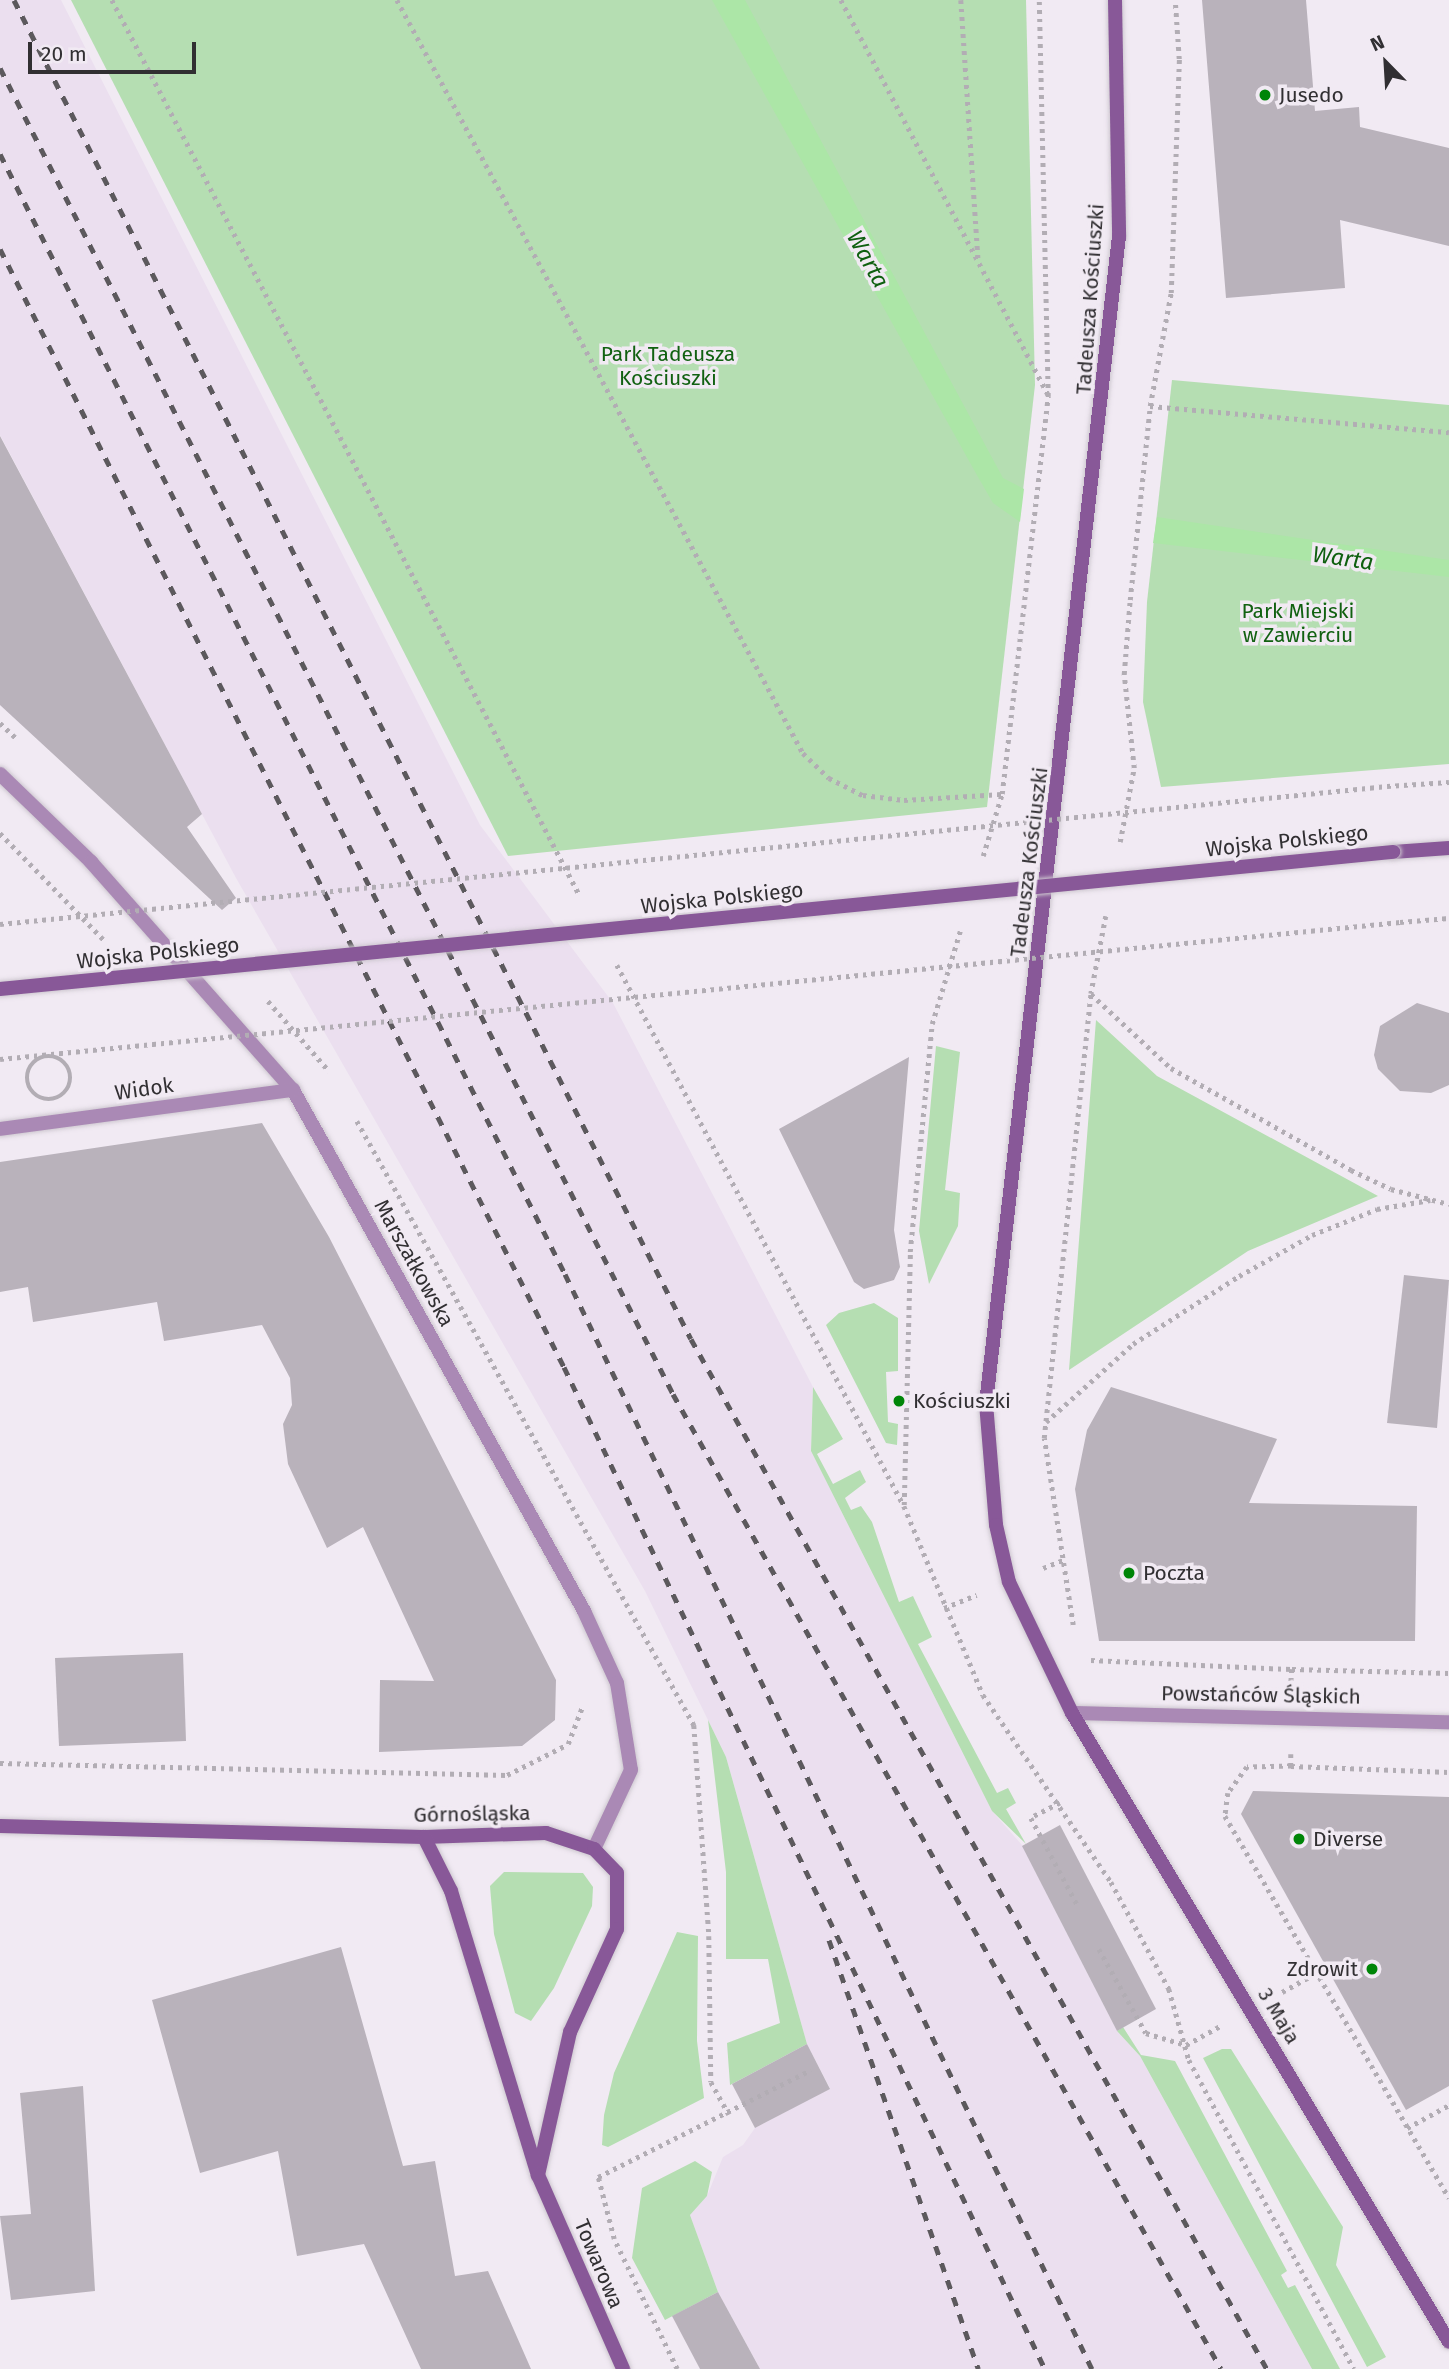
<!DOCTYPE html>
<html>
<head>
<meta charset="utf-8">
<style>
  body { margin:0 }
  #map { position:relative; width:1449px; height:2369px; overflow:hidden; background:#f1eaf3; font-family:"Fira Sans",sans-serif }
  div>[style] { position:absolute }
  [style*='--x'] { left:calc(var(--x)*1px); top:calc(var(--y)*1px); width:calc(var(--w)*1px); rotate:calc(var(--a)*1deg) }
  .built>* { inset:0; background:#ebdfef }
  .green>* { inset:0; background:#b5deb2 }
  .water>* { inset:0; background:#ace6a7 }
  .building>* { inset:0; background:#b9b2bb }
  .path>* { height:4.5px; margin-top:-2.25px; transform-origin:0; background:repeating-linear-gradient(90deg,#b2adb4 0 3.5px,transparent 0 8.5px) }
  .path>.ring { margin:-2.25px; padding:0; box-sizing:content-box; background:none; border:4.5px solid #b2adb4; border-radius:50% }
  .roads { filter:drop-shadow(0 0 2px #cec8d0) drop-shadow(0 0 2px #cec8d0) }
  .street>* { height:14px; margin:-7px; padding:0 7px; transform-origin:7px; border-radius:7px; background:#aa89b5 }
  .secondary>* { height:14px; margin:-7px; padding:0 7px; transform-origin:7px; border-radius:7px; background:#885898 }
  .rail>* { height:5px; margin-top:-2.5px; transform-origin:0; background:repeating-linear-gradient(90deg,#5c595d 0 9px,transparent 0 18px) }
  .path-bridge>* { height:4.5px; margin-top:-2.25px; transform-origin:0; background:repeating-linear-gradient(90deg,#b2adb4 0 3.5px,transparent 0 8.5px) }
  .bridges { filter:drop-shadow(0 0 2px #cec8d0) drop-shadow(0 0 2px #cec8d0) }
  .secondary-bridge>* { height:14px; margin:-7px; padding:0 7px; transform-origin:7px; border-radius:7px; background:#885898 }
  .dots>* { width:19px; height:19px; translate:-50% -50%; box-sizing:border-box; border:4px solid #f1eaf3; border-radius:50% }
  span { translate:-50% -50%; white-space:nowrap; text-align:center; line-height:1.15; -webkit-text-stroke:7px #f1eaf3; paint-order:stroke }
  .poi-label { font-size:21px; color:#312f32 }
  .left { translate:0 -50%; text-align:left }
  .right { translate:-100% -50%; text-align:right }
  .street-label { font-size:21px; color:#312f32 }
  .park-label { font-size:21px; color:#116111 }
  .water-label { font-size:23px; color:#0f6010; font-style:italic }
  .north { position:absolute; left:1351px; top:28px; width:70px; height:70px; -webkit-text-stroke:5px #f1eaf3; paint-order:stroke; rotate:336deg; font-size:19px; font-weight:700; line-height:28px; text-align:center; color:#312f32 }
  .north::after { content:''; display:block; margin:auto; width:24px; height:32px; background:#312f32; clip-path:polygon(50% 0,100% 100%,50% 72%,0 100%) }
  .scale { position:absolute; left:28px; top:42px; width:168px; height:32px; box-sizing:border-box; border:4px solid #312f32; border-top:0; padding-left:9px; font-size:21px; line-height:24px; white-space:nowrap; color:#312f32; -webkit-text-stroke:5px #f1eaf3; paint-order:stroke }
</style>
</head>
<body>
<div id="map">
  <div class="built">
    <div style="clip-path:polygon(0 0,61px 0,480px 825px,613px 1003px,813px 1387px,811px 1451px,992px 1811px,1022px 1845px,1117px 2031px,1140px 2056px,1312px 2369px,750px 2369px,758px 2365px,718px 2292px,690px 2215px,707px 2196px,723px 2157px,743px 2145px,755px 2128px,830px 2088px,807px 2044px,726px 1757px,645px 1591px,236px 878px,0 435px)"></div>
  </div>
  <div class="green">
    <div style="clip-path:polygon(71px 0,1026px 0,1035px 385px,987px 807px,508px 856px)"></div>
    <div style="clip-path:polygon(1172px 380px,1449px 405px,1449px 764px,1161px 787px,1143px 702px,1147px 602px)"></div>
    <div style="clip-path:polygon(1096px 1020px,1157px 1076px,1378px 1196px,1248px 1251px,1069px 1370px)"></div>
    <div style="clip-path:polygon(936px 1046px,960px 1052px,945px 1190px,960px 1193px,958px 1226px,929px 1284px,919px 1231px)"></div>
    <div style="clip-path:polygon(874px 1303px,898px 1318px,898px 1371px,886px 1372px,888px 1422px,898px 1424px,897px 1445px,886px 1443px,826px 1325px,839px 1313px)"></div>
    <div style="clip-path:polygon(813px 1387px,843px 1439px,817px 1454px,833px 1484px,860px 1470px,866px 1482px,845px 1498px,851px 1510px,861px 1506px,872px 1522px,899px 1602px,913px 1596px,932px 1637px,918px 1644px,997px 1793px,1008px 1788px,1016px 1803px,1006px 1809px,1026px 1844px,992px 1811px,811px 1451px)"></div>
    <div style="clip-path:polygon(708px 1720px,726px 1757px,807px 2044px,730px 2085px,727px 2043px,780px 2023px,768px 1959px,726px 1959px,726px 1872px)"></div>
    <div style="clip-path:polygon(504px 1872px,583px 1873px,593px 1887px,592px 1906px,554px 1988px,531px 2021px,515px 2013px,494px 1934px,490px 1886px)"></div>
    <div style="clip-path:polygon(677px 1932px,698px 1936px,697px 2041px,704px 2098px,608px 2147px,602px 2145px,604px 2115px,614px 2073px)"></div>
    <div style="clip-path:polygon(1123px 2027px,1141px 2055px,1175px 2061px,1287px 2271px,1281px 2275px,1288px 2288px,1295px 2285px,1340px 2369px,1312px 2369px,1140px 2056px,1117px 2031px)"></div>
    <div style="clip-path:polygon(1222px 2049px,1231px 2049px,1343px 2227px,1336px 2265px,1386px 2357px,1367px 2367px,1203px 2058px)"></div>
    <div style="clip-path:polygon(695px 2161px,712px 2172px,707px 2196px,690px 2215px,718px 2292px,665px 2320px,632px 2258px,642px 2188px)"></div>
  </div>
  <div class="water">
    <div style="clip-path:polygon(712px 0,745px 0,1003px 478px,1024px 489px,1020px 522px,993px 503px,978px 477px)"></div>
    <div style="clip-path:polygon(1157px 517px,1449px 560px,1449px 577px,1153px 543px)"></div>
  </div>
  <div class="building">
    <div style="clip-path:polygon(1202px 0,1306px 0,1315px 111px,1359px 107px,1360px 127px,1449px 148px,1449px 246px,1340px 220px,1345px 288px,1226px 298px)"></div>
    <div style="clip-path:polygon(0 436px,202px 814px,187px 827px,236px 898px,222px 910px,0 705px)"></div>
    <div style="clip-path:polygon(1417px 1003px,1449px 1013px,1449px 1085px,1431px 1093px,1400px 1091px,1378px 1069px,1374px 1055px,1380px 1026px)"></div>
    <div style="clip-path:polygon(909px 1057px,894px 1230px,900px 1267px,894px 1280px,864px 1289px,854px 1282px,779px 1129px)"></div>
    <div style="clip-path:polygon(262px 1123px,329px 1237px,556px 1680px,555px 1720px,522px 1746px,379px 1752px,380px 1680px,434px 1681px,363px 1527px,327px 1548px,288px 1464px,283px 1424px,292px 1405px,290px 1378px,262px 1325px,164px 1341px,157px 1302px,33px 1322px,28px 1287px,0 1292px,0 1162px)"></div>
    <div style="clip-path:polygon(1404px 1275px,1449px 1280px,1437px 1428px,1387px 1423px)"></div>
    <div style="clip-path:polygon(1111px 1387px,1277px 1439px,1249px 1503px,1417px 1506px,1415px 1641px,1099px 1641px,1075px 1489px,1087px 1430px)"></div>
    <div style="clip-path:polygon(183px 1653px,186px 1741px,59px 1746px,55px 1658px)"></div>
    <div style="clip-path:polygon(1253px 1791px,1449px 1797px,1449px 2086px,1406px 2110px,1241px 1814px)"></div>
    <div style="clip-path:polygon(1060px 1825px,1156px 2009px,1117px 2031px,1022px 1846px)"></div>
    <div style="clip-path:polygon(341px 1947px,403px 2166px,435px 2161px,455px 2276px,488px 2271px,531px 2369px,421px 2369px,364px 2244px,297px 2256px,278px 2151px,200px 2173px,152px 2000px)"></div>
    <div style="clip-path:polygon(807px 2044px,830px 2089px,755px 2128px,732px 2084px)"></div>
    <div style="clip-path:polygon(83px 2086px,95px 2291px,11px 2300px,0 2216px,31px 2214px,20px 2093px)"></div>
    <div style="clip-path:polygon(718px 2292px,760px 2369px,700px 2369px,672px 2316px)"></div>
  </div>
  <div class="path">
    <div style="--x:112;--y:0;--w:1011;--a:62.42"></div>
    <div style="--x:397;--y:0;--w:855;--a:61.67"></div>
    <div style="--x:803;--y:753;--w:36;--a:44"></div>
    <div style="--x:829;--y:778;--w:38;--a:27"></div>
    <div style="--x:863;--y:795;--w:41;--a:7"></div>
    <div style="--x:904;--y:800;--w:98;--a:-3.5"></div>
    <div style="--x:841;--y:0;--w:446;--a:62.3"></div>
    <div style="--x:961;--y:0;--w:259;--a:86.2"></div>
    <div style="--x:1150;--y:406;--w:300;--a:5"></div>
    <div style="--x:0;--y:723;--w:23;--a:43"></div>
    <div style="--x:1387;--y:786;--w:62;--a:-3.7"></div>
    <div style="--x:0;--y:833;--w:149;--a:45.8"></div>
    <div style="--x:1120;--y:842;--w:75;--a:-79.3"></div>
    <div style="--x:1134;--y:768;--w:95;--a:-96.1"></div>
    <div style="--x:1124;--y:674;--w:74;--a:-85.4"></div>
    <div style="--x:1130;--y:600;--w:195;--a:-84.1"></div>
    <div style="--x:1150;--y:406;--w:115;--a:-79.5"></div>
    <div style="--x:1171;--y:293;--w:234;--a:-88"></div>
    <div style="--x:1179;--y:59;--w:59;--a:-93.9"></div>
    <div style="--x:983;--y:856;--w:65;--a:-73"></div>
    <div style="--x:1002;--y:794;--w:401;--a:-83.4"></div>
    <div style="--x:1048;--y:396;--w:396;--a:-91.3"></div>
    <div style="--x:1106;--y:916;--w:79;--a:100.9"></div>
    <div style="--x:1091;--y:994;--w:109;--a:42.8"></div>
    <div style="--x:1171;--y:1068;--w:207;--a:29.5"></div>
    <div style="--x:1351;--y:1170;--w:44;--a:25.4"></div>
    <div style="--x:1391;--y:1189;--w:60;--a:14.5"></div>
    <div style="--x:1400;--y:922;--w:49;--a:-4.7"></div>
    <div style="--x:617;--y:965;--w:612;--a:62.05"></div>
    <div style="--x:904;--y:1506;--w:205;--a:67.3"></div>
    <div style="--x:983;--y:1695;--w:227;--a:55.6"></div>
    <div style="--x:1111;--y:1882;--w:122;--a:61.5"></div>
    <div style="--x:1169;--y:1989;--w:74;--a:74.3"></div>
    <div style="--x:1189;--y:2060;--w:350;--a:61.9"></div>
    <div style="--x:268;--y:1001;--w:93;--a:48.9"></div>
    <div class="ring" style="left:27px;top:1056px;width:39.5px;height:39.5px"></div>
    <div style="--x:357;--y:1121;--w:692;--a:60.84"></div>
    <div style="--x:694;--y:1725;--w:212;--a:85.9"></div>
    <div style="--x:709;--y:1936;--w:146;--a:89.2"></div>
    <div style="--x:711;--y:2082;--w:37;--a:61"></div>
    <div style="--x:1046;--y:1422;--w:117;--a:-41.9"></div>
    <div style="--x:1133;--y:1344;--w:126;--a:-32.7"></div>
    <div style="--x:1239;--y:1276;--w:84;--a:-29.3"></div>
    <div style="--x:1312;--y:1235;--w:70;--a:-21.8"></div>
    <div style="--x:1377;--y:1209;--w:54;--a:-9.6"></div>
    <div style="--x:904;--y:1505;--w:253;--a:-88.6"></div>
    <div style="--x:910;--y:1252;--w:229;--a:-84.5"></div>
    <div style="--x:932;--y:1024;--w:97;--a:-73.2"></div>
    <div style="--x:1043;--y:1568;--w:22;--a:-22"></div>
    <div style="--x:944;--y:1608;--w:35;--a:-22"></div>
    <div style="--x:1073;--y:1625;--w:189;--a:-98.8"></div>
    <div style="--x:1044;--y:1438;--w:446;--a:-84"></div>
    <div style="--x:1091;--y:1660;--w:201;--a:2.6"></div>
    <div style="--x:1292;--y:1669;--w:13;--a:94"></div>
    <div style="--x:1292;--y:1669;--w:157;--a:1.5"></div>
    <div style="--x:1291;--y:1754;--w:12;--a:90"></div>
    <div style="--x:1291;--y:1766;--w:44;--a:178.7"></div>
    <div style="--x:1247;--y:1767;--w:32;--a:126"></div>
    <div style="--x:1228;--y:1793;--w:23;--a:97"></div>
    <div style="--x:1225;--y:1816;--w:443;--a:59.6"></div>
    <div style="--x:0;--y:1763;--w:507;--a:1.36"></div>
    <div style="--x:507;--y:1775;--w:68;--a:-26.9"></div>
    <div style="--x:568;--y:1744;--w:40;--a:-69"></div>
    <div style="--x:1291;--y:1766;--w:158;--a:2.2"></div>
    <div style="--x:1060;--y:1803;--w:33;--a:153"></div>
    <div style="--x:1031;--y:1818;--w:98;--a:61.9"></div>
    <div style="--x:1099;--y:1949;--w:96;--a:60.8"></div>
    <div style="--x:1146;--y:2033;--w:42;--a:16.7"></div>
    <div style="--x:1186;--y:2045;--w:38;--a:-29"></div>
    <div style="--x:1282;--y:1992;--w:38;--a:-29"></div>
    <div style="--x:1407;--y:2128;--w:48;--a:-28.7"></div>
    <div style="--x:677;--y:2369;--w:144;--a:-115.9"></div>
    <div style="--x:614;--y:2239;--w:64;--a:-104.5"></div>
    <div style="--x:598;--y:2177;--w:238;--a:-26.7"></div>
  </div>
  <div class="roads">
    <div class="street">
      <div style="--x:0;--y:774;--w:127;--a:44"></div>
      <div style="--x:91;--y:862;--w:305;--a:48.5"></div>
      <div style="--x:293;--y:1090;--w:597;--a:60.81"></div>
      <div style="--x:584;--y:1611;--w:79;--a:65.4"></div>
      <div style="--x:617;--y:1683;--w:88;--a:80.9"></div>
      <div style="--x:631;--y:1770;--w:87;--a:115.1"></div>
      <div style="--x:0;--y:1129;--w:296;--a:-7.6"></div>
      <div style="--x:1072;--y:1713;--w:377;--a:1.4"></div>
    </div>
    <div class="secondary">
      <div style="--x:1115;--y:0;--w:236;--a:89"></div>
      <div style="--x:1119;--y:236;--w:1175;--a:96.5"></div>
      <div style="--x:986;--y:1403;--w:122;--a:85.3"></div>
      <div style="--x:996;--y:1525;--w:58;--a:77.2"></div>
      <div style="--x:1009;--y:1582;--w:145;--a:64.3"></div>
      <div style="--x:1072;--y:1713;--w:733;--a:59.06"></div>
      <div style="--x:1393;--y:852;--w:56;--a:-4.1"></div>
      <div style="--x:0;--y:1826;--w:424;--a:1.5"></div>
      <div style="--x:424;--y:1837;--w:122;--a:-1.9"></div>
      <div style="--x:546;--y:1833;--w:51;--a:18.4"></div>
      <div style="--x:594;--y:1849;--w:33;--a:46"></div>
      <div style="--x:617;--y:1873;--w:56;--a:90"></div>
      <div style="--x:617;--y:1929;--w:113;--a:114.5"></div>
      <div style="--x:570;--y:2032;--w:147;--a:102.6"></div>
      <div style="--x:424;--y:1837;--w:60;--a:63.4"></div>
      <div style="--x:451;--y:1891;--w:297;--a:73"></div>
      <div style="--x:538;--y:2175;--w:212;--a:66.3"></div>
    </div>
  </div>
  <div class="rail">
    <div style="--x:14;--y:0;--w:1500;--a:63.18"></div>
    <div style="--x:691;--y:1339;--w:1180;--a:60.79"></div>
    <div style="--x:0;--y:68;--w:1487;--a:63.09"></div>
    <div style="--x:673;--y:1394;--w:1118;--a:60.66"></div>
    <div style="--x:0;--y:154;--w:1254;--a:63.23"></div>
    <div style="--x:565;--y:1274;--w:1215;--a:64.3"></div>
    <div style="--x:0;--y:249;--w:1252;--a:63.23"></div>
    <div style="--x:564;--y:1367;--w:1111;--a:64.36"></div>
    <div style="--x:829;--y:1940;--w:454;--a:70.8"></div>
  </div>
  <div class="path-bridge">
    <div style="--x:0;--y:924;--w:1394;--a:-5.68"></div>
    <div style="--x:0;--y:1059;--w:1407;--a:-5.59"></div>
  </div>
  <div class="bridges">
    <div class="secondary-bridge">
      <div style="--x:0;--y:989;--w:1400;--a:-5.62"></div>
    </div>
  </div>
  <div class="dots">
    <div style="left:1265px;top:95px;background:#008508"></div>
    <div style="left:899px;top:1401px;background:#008508"></div>
    <div style="left:1129px;top:1573px;background:#008508"></div>
    <div style="left:1299px;top:1839px;background:#008508"></div>
    <div style="left:1372px;top:1969px;background:#008508"></div>
  </div>
  <div class="poi-label">
    <span class="left" style="left:1279px;top:95px">Jusedo</span>
    <span class="left" style="left:913px;top:1401px">Kościuszki</span>
    <span class="left" style="left:1143px;top:1573px">Poczta</span>
    <span class="left" style="left:1313px;top:1839px">Diverse</span>
    <span class="right" style="left:1358px;top:1969px">Zdrowit</span>
  </div>
  <div class="street-label">
    <span style="left:1090px;top:299px;rotate:-86deg">Tadeusza Kościuszki</span>
    <span style="left:1287px;top:841px;rotate:-6deg">Wojska Polskiego</span>
    <span style="left:1029px;top:862px;rotate:-83deg">Tadeusza Kościuszki</span>
    <span style="left:722px;top:898px;rotate:-6deg">Wojska Polskiego</span>
    <span style="left:158px;top:953px;rotate:-6deg">Wojska Polskiego</span>
    <span style="left:144px;top:1089px;rotate:-8deg">Widok</span>
    <span style="left:414px;top:1263px;rotate:61deg">Marszałkowska</span>
    <span style="left:1261px;top:1695px;rotate:1deg">Powstańców Śląskich</span>
    <span style="left:472px;top:1814px;rotate:-1deg">Górnośląska</span>
    <span style="left:1279px;top:2016px;rotate:59deg">3 Maja</span>
    <span style="left:599px;top:2264px;rotate:67deg">Towarowa</span>
  </div>
  <div class="park-label">
    <span style="left:668px;top:366px">Park Tadeusza<br>Kościuszki</span>
    <span style="left:1298px;top:623px">Park Miejski<br>w Zawierciu</span>
  </div>
  <div class="water-label">
    <span style="left:868px;top:259px;rotate:61deg">Warta</span>
    <span style="left:1343px;top:558px;rotate:8deg">Warta</span>
  </div>
  <div class="north">N</div>
  <div class="scale">20 m</div>
</div>
</body>
</html>
